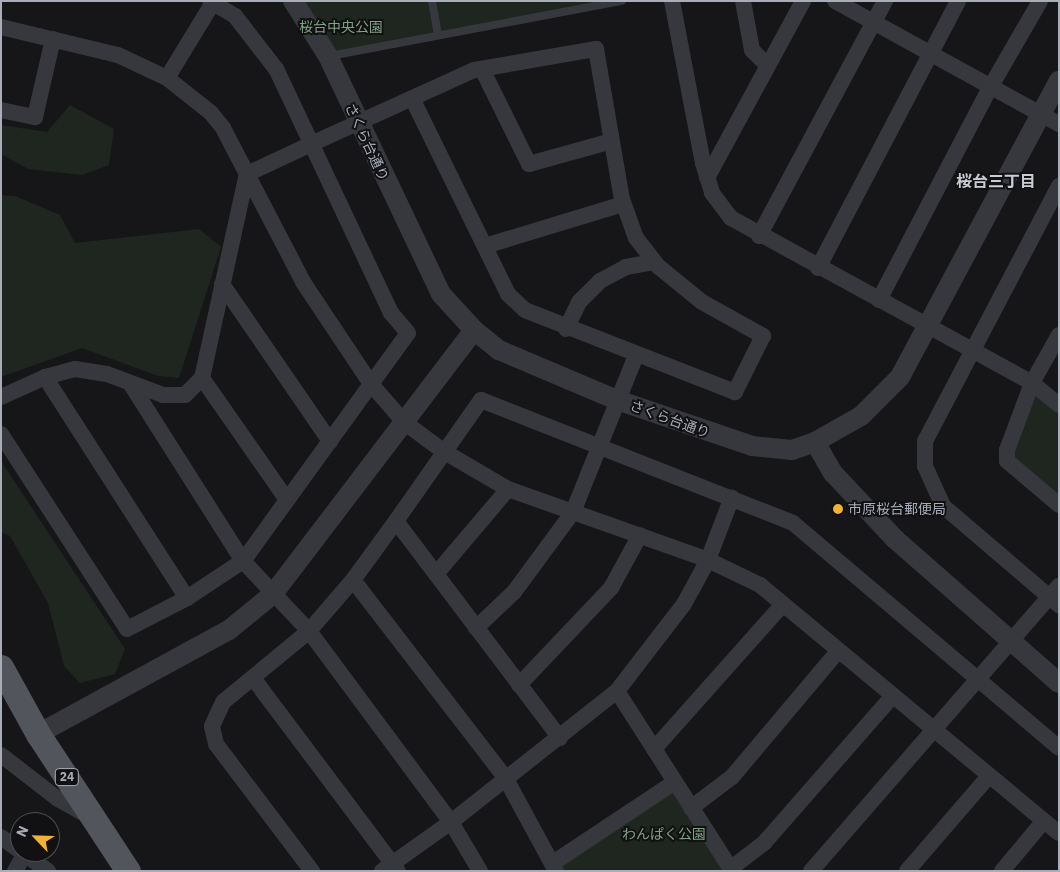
<!DOCTYPE html>
<html>
<head>
<meta charset="utf-8">
<style>
  body { margin:0 }
  #map { position:relative; width:1060px; height:872px; overflow:hidden; background:#161618; font-family:"IBM Plex Sans","Noto Sans JP",sans-serif }
  div>[style] { position:absolute }
  [style*='--x'] { left:calc(var(--x)*1px); top:calc(var(--y)*1px); width:calc(var(--w)*1px); rotate:calc(var(--a)*1deg) }
  .green>* { inset:0; background:#1e261f }
  .service>* { height:8px; margin:-4px; padding:0 4px; transform-origin:4px; border-radius:4px; background:#37383d }
  .minor>* { height:16px; margin:-8px; padding:0 8px; transform-origin:8px; border-radius:8px; background:#37383d }
  .tertiary>* { height:20px; margin:-10px; padding:0 10px; transform-origin:10px; border-radius:10px; background:#37383d }
  .primary>* { height:25px; margin:-12.5px; padding:0 12.5px; transform-origin:12.5px; border-radius:12.5px; background:#53555c }
  .dots>* { width:14px; height:14px; translate:-50% -50%; box-sizing:border-box; border:2px solid #111113; border-radius:50% }
  span { translate:-50% -50%; white-space:nowrap; text-align:center; line-height:1.15; -webkit-text-stroke:4px #111113; paint-order:stroke }
  .shield-label span { padding:1px 4px; background:#111113; border:1px solid; border-radius:4px; -webkit-text-stroke-width:0 }
  .shield-label { font-size:12px; color:#a8adb8; font-weight:700 }
  .park-label { font-size:14px; color:#7fa381 }
  .street-label { font-size:14px; color:#a8adb8 }
  .poi-label { font-size:14px; color:#a8adb8 }
  .left { translate:0 -50%; text-align:left }
  .quarter-label { font-size:16px; color:#c9ccd4; font-weight:700 }
  .frame { position:absolute; inset:0; border:2px solid #a8adb8; pointer-events:none }
  .north { position:absolute; left:10px; top:812px; width:50px; height:50px; box-sizing:border-box; background:#111113; border:1px solid #4d4f55; border-radius:50%; rotate:294deg; font-size:14px; font-weight:700; line-height:20px; text-align:center; color:#a8adb8 }
  .north::after { content:''; display:block; margin:auto; width:18px; height:22px; background:#f2b134; clip-path:polygon(50% 0,100% 100%,50% 72%,0 100%) }
</style>
</head>
<body>
<div id="map">
  <div class="green">
    <div style="clip-path:polygon(293px 1px,621px 1px,328px 56px)"></div>
    <div style="clip-path:polygon(70px 105px,114px 129px,109px 165px,82px 175px,28px 169px,1px 154px,1px 125px,47px 132px)"></div>
    <div style="clip-path:polygon(1px 195px,15px 196px,60px 215px,75px 243px,199px 229px,221px 247px,179px 378px,158px 376px,82px 348px,1px 377px)"></div>
    <div style="clip-path:polygon(1032px 383px,1059px 406px,1059px 505px,1007px 461px)"></div>
    <div style="clip-path:polygon(1px 461px,125px 649px,115px 674px,80px 683px,64px 666px,48px 603px,10px 536px,1px 532px)"></div>
    <div style="clip-path:polygon(675px 782px,732px 871px,556px 871px)"></div>
  </div>
  <div class="service">
    <div style="--x:432;--y:1;--w:34;--a:80"></div>
    <div style="--x:330;--y:56;--w:297;--a:-10.7"></div>
  </div>
  <div class="minor">
    <div style="--x:672;--y:1;--w:165;--a:79.2"></div>
    <div style="--x:703;--y:163;--w:31;--a:73"></div>
    <div style="--x:712;--y:193;--w:31;--a:53"></div>
    <div style="--x:731;--y:218;--w:343;--a:28.7"></div>
    <div style="--x:1032;--y:383;--w:35;--a:39"></div>
    <div style="--x:743;--y:1;--w:50;--a:79.6"></div>
    <div style="--x:752;--y:50;--w:21;--a:45"></div>
    <div style="--x:835;--y:1;--w:256;--a:28.8"></div>
    <div style="--x:1;--y:27;--w:120;--a:13.5"></div>
    <div style="--x:118;--y:55;--w:54;--a:25.1"></div>
    <div style="--x:167;--y:78;--w:56;--a:38.5"></div>
    <div style="--x:211;--y:113;--w:19;--a:51"></div>
    <div style="--x:223;--y:128;--w:174;--a:62.5"></div>
    <div style="--x:303;--y:282;--w:123;--a:56.3"></div>
    <div style="--x:371;--y:384;--w:50;--a:49"></div>
    <div style="--x:404;--y:422;--w:49;--a:36.6"></div>
    <div style="--x:443;--y:451;--w:75;--a:30.3"></div>
    <div style="--x:508;--y:489;--w:212;--a:19.5"></div>
    <div style="--x:708;--y:560;--w:58;--a:25.7"></div>
    <div style="--x:760;--y:585;--w:388;--a:39.7"></div>
    <div style="--x:482;--y:69;--w:106;--a:63.7"></div>
    <div style="--x:529;--y:164;--w:86;--a:-15.5"></div>
    <div style="--x:167;--y:78;--w:90;--a:-58.6"></div>
    <div style="--x:1;--y:110;--w:35;--a:12"></div>
    <div style="--x:35;--y:117;--w:80;--a:-77"></div>
    <div style="--x:707;--y:178;--w:201;--a:-61.5"></div>
    <div style="--x:1059;--y:186;--w:288;--a:117.7"></div>
    <div style="--x:925;--y:441;--w:25;--a:90"></div>
    <div style="--x:925;--y:466;--w:44;--a:65.8"></div>
    <div style="--x:943;--y:506;--w:153;--a:40.5"></div>
    <div style="--x:759;--y:236;--w:267;--a:-61.8"></div>
    <div style="--x:485;--y:246;--w:144;--a:-16.9"></div>
    <div style="--x:818;--y:268;--w:301;--a:-62.3"></div>
    <div style="--x:222;--y:284;--w:191;--a:55.5"></div>
    <div style="--x:879;--y:300;--w:242;--a:-62.4"></div>
    <div style="--x:991;--y:86;--w:98;--a:-60"></div>
    <div style="--x:566;--y:329;--w:30;--a:-64"></div>
    <div style="--x:579;--y:302;--w:30;--a:-45"></div>
    <div style="--x:600;--y:281;--w:30;--a:-28"></div>
    <div style="--x:626;--y:267;--w:29;--a:-10"></div>
    <div style="--x:1059;--y:335;--w:55;--a:119.4"></div>
    <div style="--x:1032;--y:383;--w:72;--a:110.5"></div>
    <div style="--x:1007;--y:450;--w:11;--a:90"></div>
    <div style="--x:1007;--y:461;--w:68;--a:40.2"></div>
    <div style="--x:45;--y:377;--w:263;--a:57.3"></div>
    <div style="--x:202;--y:378;--w:149;--a:55.1"></div>
    <div style="--x:130;--y:383;--w:211;--a:57.6"></div>
    <div style="--x:243;--y:561;--w:96;--a:46.7"></div>
    <div style="--x:309;--y:631;--w:238;--a:53.4"></div>
    <div style="--x:451;--y:822;--w:57;--a:59.4"></div>
    <div style="--x:1;--y:397;--w:48;--a:-24.4"></div>
    <div style="--x:45;--y:377;--w:31;--a:-15"></div>
    <div style="--x:75;--y:369;--w:32;--a:9"></div>
    <div style="--x:107;--y:374;--w:60;--a:20.6"></div>
    <div style="--x:163;--y:395;--w:22;--a:0"></div>
    <div style="--x:185;--y:395;--w:24;--a:-45"></div>
    <div style="--x:202;--y:378;--w:209;--a:-77.6"></div>
    <div style="--x:247;--y:174;--w:71;--a:-25.1"></div>
    <div style="--x:311;--y:144;--w:179;--a:-24.4"></div>
    <div style="--x:474;--y:70;--w:124;--a:-9.8"></div>
    <div style="--x:596;--y:49;--w:152;--a:80.2"></div>
    <div style="--x:622;--y:199;--w:41;--a:70.3"></div>
    <div style="--x:636;--y:238;--w:37;--a:52"></div>
    <div style="--x:659;--y:267;--w:55;--a:39.1"></div>
    <div style="--x:702;--y:302;--w:70;--a:29.1"></div>
    <div style="--x:763;--y:336;--w:63;--a:116.6"></div>
    <div style="--x:735;--y:392;--w:225;--a:-158.7"></div>
    <div style="--x:525;--y:310;--w:23;--a:-137"></div>
    <div style="--x:508;--y:294;--w:218;--a:-116.1"></div>
    <div style="--x:1;--y:434;--w:232;--a:57.1"></div>
    <div style="--x:127;--y:629;--w:68;--a:-27.3"></div>
    <div style="--x:187;--y:598;--w:67;--a:-33.5"></div>
    <div style="--x:243;--y:561;--w:281;--a:-54.1"></div>
    <div style="--x:408;--y:333;--w:26;--a:-130"></div>
    <div style="--x:391;--y:313;--w:270;--a:-115.2"></div>
    <div style="--x:276;--y:69;--w:67;--a:-127.7"></div>
    <div style="--x:235;--y:16;--w:29;--a:-149"></div>
    <div style="--x:436;--y:574;--w:111;--a:-49.7"></div>
    <div style="--x:353;--y:580;--w:251;--a:52.4"></div>
    <div style="--x:506;--y:779;--w:105;--a:61.5"></div>
    <div style="--x:476;--y:628;--w:52;--a:-43.5"></div>
    <div style="--x:514;--y:592;--w:99;--a:-53.6"></div>
    <div style="--x:573;--y:512;--w:169;--a:-68.1"></div>
    <div style="--x:253;--y:678;--w:241;--a:53.1"></div>
    <div style="--x:519;--y:685;--w:134;--a:-46.5"></div>
    <div style="--x:611;--y:588;--w:60;--a:-61.3"></div>
    <div style="--x:617;--y:691;--w:214;--a:57.4"></div>
    <div style="--x:560;--y:738;--w:272;--a:-127.1"></div>
    <div style="--x:396;--y:521;--w:148;--a:-54.9"></div>
    <div style="--x:481;--y:400;--w:335;--a:21.5"></div>
    <div style="--x:793;--y:523;--w:348;--a:40.2"></div>
    <div style="--x:654;--y:749;--w:194;--a:-48.3"></div>
    <div style="--x:1;--y:755;--w:72;--a:37.7"></div>
    <div style="--x:58;--y:799;--w:35;--a:29"></div>
    <div style="--x:691;--y:808;--w:51;--a:-37.1"></div>
    <div style="--x:732;--y:777;--w:165;--a:-49.9"></div>
    <div style="--x:1;--y:837;--w:58;--a:35.9"></div>
    <div style="--x:553;--y:863;--w:146;--a:-33.6"></div>
    <div style="--x:730;--y:869;--w:43;--a:-37.4"></div>
    <div style="--x:764;--y:843;--w:194;--a:-48.8"></div>
    <div style="--x:15;--y:871;--w:18;--a:-61"></div>
    <div style="--x:312;--y:871;--w:159;--a:-127.1"></div>
    <div style="--x:216;--y:744;--w:18;--a:-103"></div>
    <div style="--x:212;--y:726;--w:26;--a:-65"></div>
    <div style="--x:223;--y:702;--w:112;--a:-39.5"></div>
    <div style="--x:309;--y:631;--w:67;--a:-49.2"></div>
    <div style="--x:353;--y:580;--w:73;--a:-53.9"></div>
    <div style="--x:382;--y:871;--w:85;--a:-35.4"></div>
    <div style="--x:451;--y:822;--w:211;--a:-38.3"></div>
    <div style="--x:617;--y:691;--w:110;--a:-52.4"></div>
    <div style="--x:684;--y:604;--w:50;--a:-61.4"></div>
    <div style="--x:708;--y:560;--w:67;--a:-69.1"></div>
    <div style="--x:811;--y:871;--w:378;--a:-49"></div>
    <div style="--x:907;--y:871;--w:124;--a:-49.2"></div>
    <div style="--x:1002;--y:871;--w:64;--a:-50.1"></div>
  </div>
  <div class="tertiary">
    <div style="--x:293;--y:1;--w:65;--a:57.5"></div>
    <div style="--x:328;--y:56;--w:263;--a:64.6"></div>
    <div style="--x:441;--y:294;--w:49;--a:47.5"></div>
    <div style="--x:474;--y:330;--w:32;--a:39"></div>
    <div style="--x:499;--y:350;--w:128;--a:23"></div>
    <div style="--x:617;--y:400;--w:143;--a:18.8"></div>
    <div style="--x:752;--y:446;--w:40;--a:5.7"></div>
    <div style="--x:792;--y:450;--w:24;--a:-19"></div>
    <div style="--x:815;--y:442;--w:53;--a:-29.5"></div>
    <div style="--x:861;--y:416;--w:55;--a:-45"></div>
    <div style="--x:900;--y:377;--w:336;--a:-61.8"></div>
    <div style="--x:815;--y:442;--w:36;--a:60"></div>
    <div style="--x:833;--y:473;--w:91;--a:46.8"></div>
    <div style="--x:895;--y:539;--w:218;--a:41.3"></div>
    <div style="--x:38;--y:734;--w:217;--a:-28.6"></div>
    <div style="--x:229;--y:630;--w:57;--a:-39.3"></div>
    <div style="--x:273;--y:594;--w:332;--a:-52.7"></div>
  </div>
  <div class="primary">
    <div style="--x:1;--y:667;--w:77;--a:61.1"></div>
    <div style="--x:38;--y:734;--w:164;--a:56.7"></div>
  </div>
  <div class="dots">
    <div style="left:838px;top:509px;background:#f2b134"></div>
  </div>
  <div class="shield-label">
    <span style="left:67px;top:777px">24</span>
  </div>
  <div class="park-label">
    <span style="left:341px;top:27px">桜台中央公園</span>
    <span style="left:664px;top:834px">わんぱく公園</span>
  </div>
  <div class="street-label">
    <span style="left:367px;top:142px;rotate:65deg">さくら台通り</span>
    <span style="left:670px;top:419px;rotate:20deg">さくら台通り</span>
  </div>
  <div class="poi-label">
    <span class="left" style="left:848px;top:509px">市原桜台郵便局</span>
  </div>
  <div class="quarter-label">
    <span style="left:996px;top:181px">桜台三丁目</span>
  </div>
  <div class="frame"></div>
  <div class="north">N</div>
</div>
</body>
</html>
